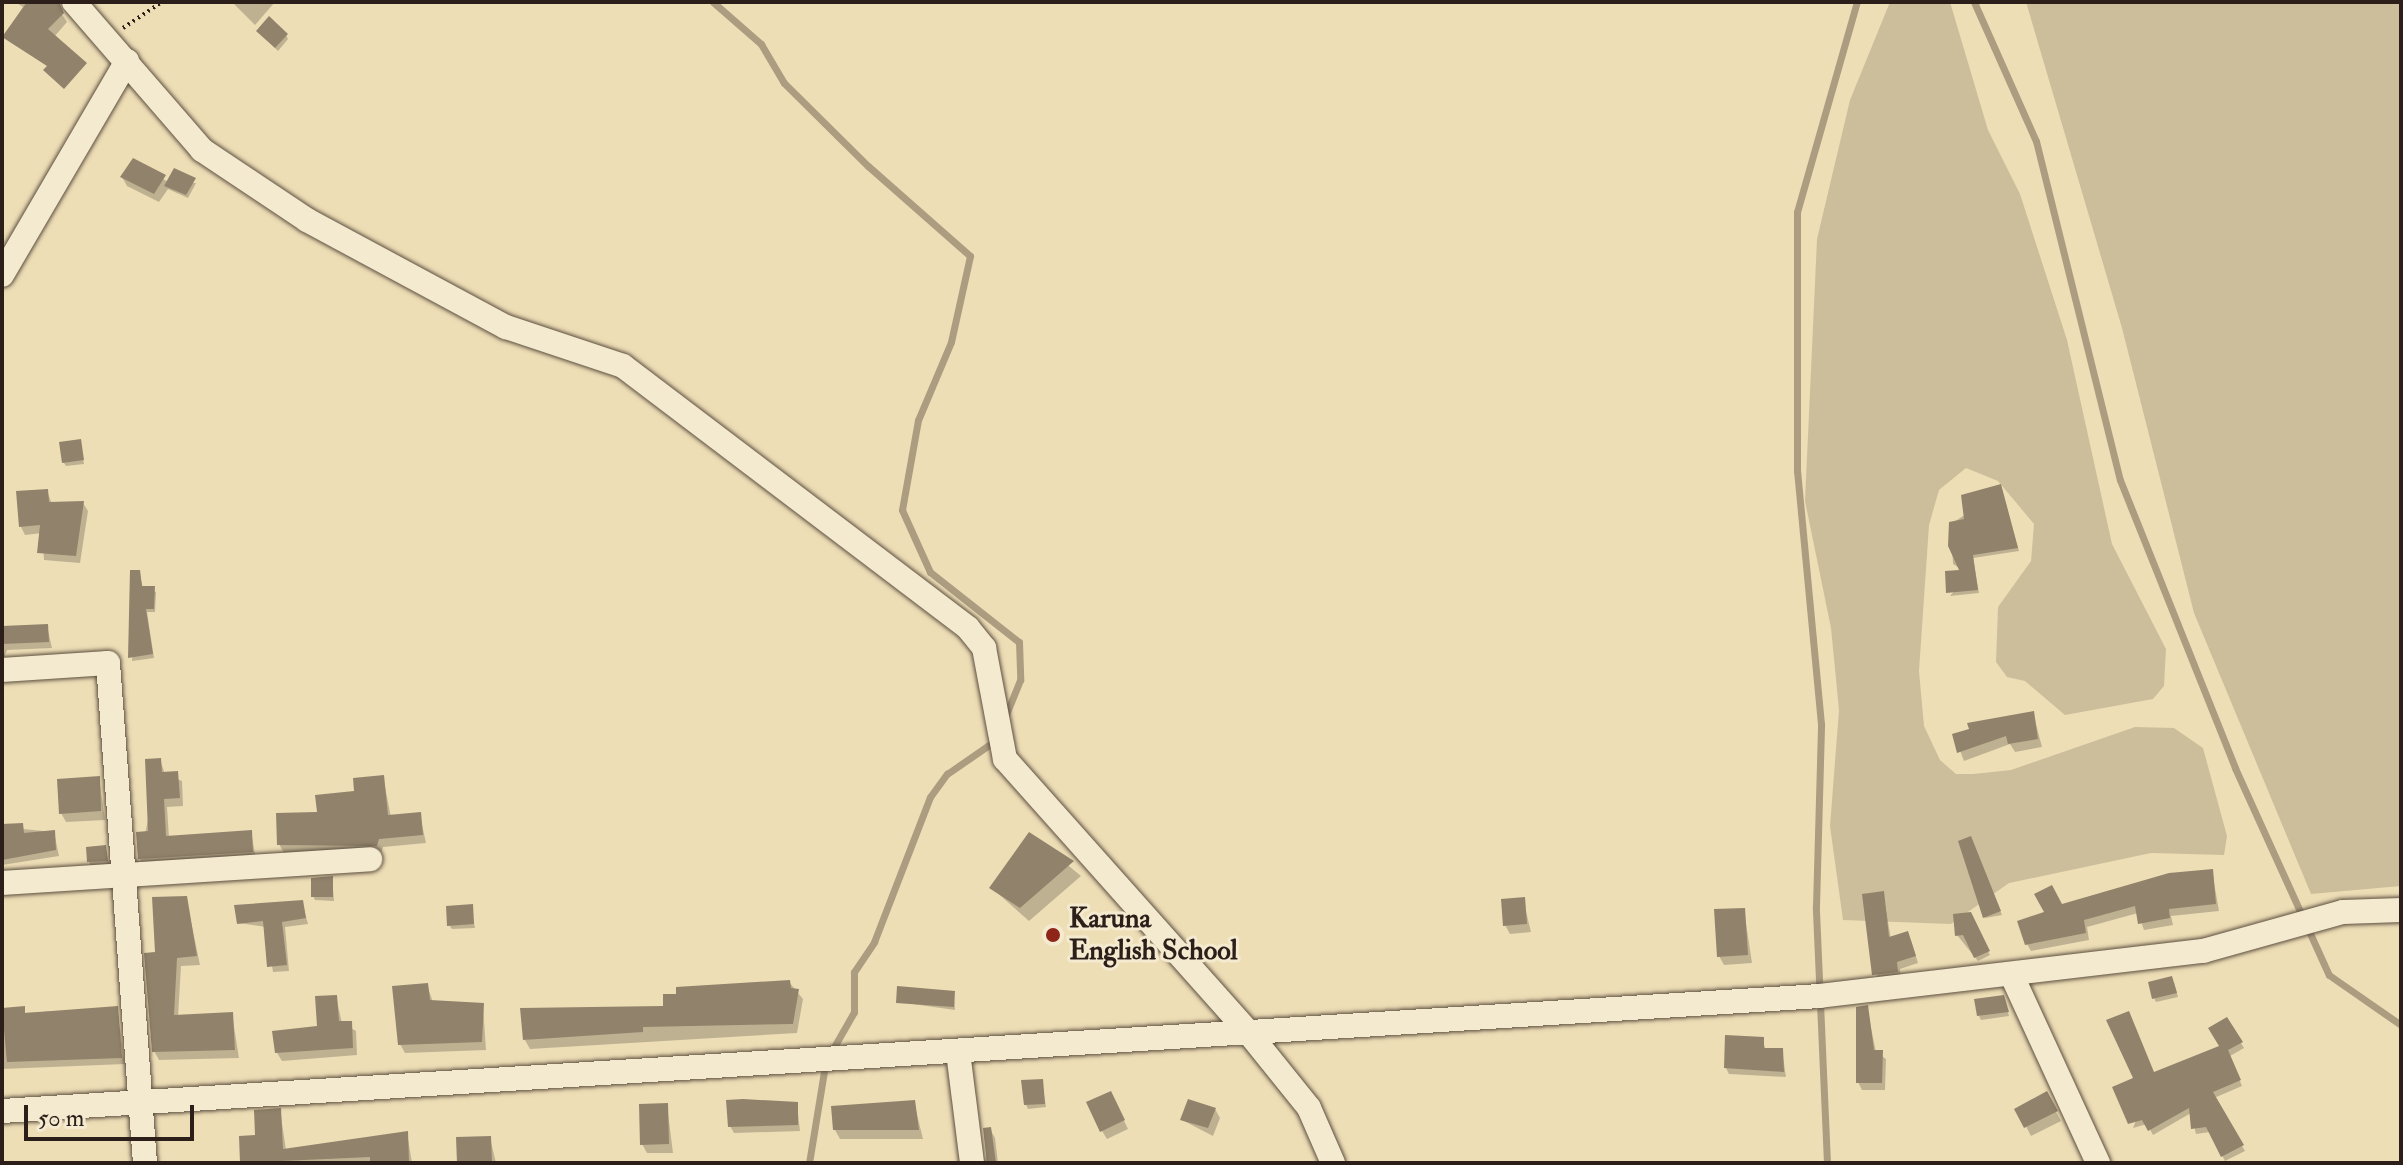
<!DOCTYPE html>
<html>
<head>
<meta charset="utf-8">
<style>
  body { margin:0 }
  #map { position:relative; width:2403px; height:1165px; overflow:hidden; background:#eedeb6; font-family:"IM FELL Double Pica",serif }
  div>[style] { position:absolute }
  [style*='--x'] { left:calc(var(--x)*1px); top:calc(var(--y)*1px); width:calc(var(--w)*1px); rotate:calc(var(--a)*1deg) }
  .green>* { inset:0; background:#cdbe9b }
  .shadow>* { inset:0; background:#0003 }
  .stream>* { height:7px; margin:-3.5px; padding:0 3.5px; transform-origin:3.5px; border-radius:3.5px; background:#ac9d81 }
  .building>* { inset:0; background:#91826b }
  .path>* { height:4px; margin-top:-2px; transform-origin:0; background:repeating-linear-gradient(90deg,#2c1f19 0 2px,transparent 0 6px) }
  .roads { filter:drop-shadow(0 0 2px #5c4f40) drop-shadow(0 0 2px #5c4f40) }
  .minor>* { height:24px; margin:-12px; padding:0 12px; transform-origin:12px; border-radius:12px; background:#f4ead0 }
  .dots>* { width:22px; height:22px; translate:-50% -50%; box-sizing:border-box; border:4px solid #f4ead0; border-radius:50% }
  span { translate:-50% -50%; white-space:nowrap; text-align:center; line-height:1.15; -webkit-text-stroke:6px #f4ead0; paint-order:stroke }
  .poi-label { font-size:28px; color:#2c1f19; font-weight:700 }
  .left { translate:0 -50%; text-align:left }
  .frame { position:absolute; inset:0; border:4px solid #2c1f19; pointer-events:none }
  .scale { position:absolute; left:24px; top:1105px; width:170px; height:36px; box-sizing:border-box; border:4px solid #2c1f19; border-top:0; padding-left:10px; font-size:24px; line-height:28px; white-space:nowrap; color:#2c1f19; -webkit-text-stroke:6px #f4ead0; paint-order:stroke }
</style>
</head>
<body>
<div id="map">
  <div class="green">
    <div style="clip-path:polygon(1890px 2px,1950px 2px,1988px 130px,2020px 194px,2067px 340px,2112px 544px,2166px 649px,2164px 686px,2153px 699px,2065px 715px,2025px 681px,2007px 677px,1996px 662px,1998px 607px,2031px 561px,2034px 524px,1998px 481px,1966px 468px,1939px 490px,1929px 525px,1919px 671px,1924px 726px,1940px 760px,1956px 774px,1973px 774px,2011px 770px,2135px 727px,2174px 728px,2203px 748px,2227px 836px,2224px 855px,2151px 853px,2009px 883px,1951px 924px,1843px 920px,1830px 826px,1839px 710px,1831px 628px,1805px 501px,1817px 239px,1850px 100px)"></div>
    <div style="clip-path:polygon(2026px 2px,2401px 2px,2401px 886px,2311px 894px,2194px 613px,2122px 328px)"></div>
  </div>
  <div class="shadow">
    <div style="clip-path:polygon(15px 2px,54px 2px,67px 22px,54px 37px,13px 22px,23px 7px)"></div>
    <div style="clip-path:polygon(232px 2px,275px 2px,255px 25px)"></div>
    <div style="clip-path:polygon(258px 31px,286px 35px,288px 39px,278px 51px)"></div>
    <div style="clip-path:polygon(133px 160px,168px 182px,196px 183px,188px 198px,168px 189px,159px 202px,127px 186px,122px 177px)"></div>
    <div style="clip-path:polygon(80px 441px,84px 464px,66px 466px,64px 463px)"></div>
    <div style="clip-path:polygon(2002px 490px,2019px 551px,1973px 558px,1979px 593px,1950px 596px,1969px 574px,1953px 564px,1951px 524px)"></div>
    <div style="clip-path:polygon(47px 491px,52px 504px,83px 503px,88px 511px,80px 563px,44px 560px,42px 533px,25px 535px,21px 527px)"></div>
    <div style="clip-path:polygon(139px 572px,143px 588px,156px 592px,155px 612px,147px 612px,154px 658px,132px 661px)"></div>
    <div style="clip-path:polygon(47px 626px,52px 648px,7px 650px,2px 663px,2px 628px)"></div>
    <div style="clip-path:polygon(2033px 713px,2042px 747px,2015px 752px,2010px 744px,1964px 761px,1954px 735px)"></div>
    <div style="clip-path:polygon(160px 760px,165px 774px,182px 781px,183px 806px,167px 807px,169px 838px,251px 832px,256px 859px,144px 867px,140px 859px)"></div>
    <div style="clip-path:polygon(383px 777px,391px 817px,420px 815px,426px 843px,383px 847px,381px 854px,284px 853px,279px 844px)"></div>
    <div style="clip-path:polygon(99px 778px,105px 820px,66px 822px,61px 813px)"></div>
    <div style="clip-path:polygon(2px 827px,54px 832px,59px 856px,2px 865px)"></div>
    <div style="clip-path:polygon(1030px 834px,1081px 876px,1029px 921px,992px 888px)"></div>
    <div style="clip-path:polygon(1960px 842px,1972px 842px,2002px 915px,1985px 918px)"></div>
    <div style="clip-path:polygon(105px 848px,109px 864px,91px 866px,89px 862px)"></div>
    <div style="clip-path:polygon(2212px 871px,2219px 911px,2171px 916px,2173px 925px,2144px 930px,2138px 913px,2087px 927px,2089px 940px,2031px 951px,2027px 944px,2061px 907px)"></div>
    <div style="clip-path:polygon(332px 878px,334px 901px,315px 900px,313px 896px)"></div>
    <div style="clip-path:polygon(1883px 893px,1891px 939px,1911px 940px,1918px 963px,1900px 969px,1901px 978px,1877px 981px)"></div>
    <div style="clip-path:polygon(186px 898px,200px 965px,181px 966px,178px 1017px,232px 1014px,239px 1058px,159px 1060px,154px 1051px,157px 954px)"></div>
    <div style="clip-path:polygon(1523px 899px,1531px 932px,1510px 934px,1505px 925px)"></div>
    <div style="clip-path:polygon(302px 902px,308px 924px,285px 927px,289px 971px,273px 972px,266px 927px,238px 923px)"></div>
    <div style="clip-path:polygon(471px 906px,475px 928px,452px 929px,449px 925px)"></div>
    <div style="clip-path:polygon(1744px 910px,1752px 963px,1724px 965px,1719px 956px)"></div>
    <div style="clip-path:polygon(1970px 915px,1990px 955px,1978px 961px,1957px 935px)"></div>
    <div style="clip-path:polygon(789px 982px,803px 999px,797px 1033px,530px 1049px,525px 1040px,665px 1008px,678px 996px)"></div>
    <div style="clip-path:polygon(2174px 982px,2178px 997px,2156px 1002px,2154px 998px)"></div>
    <div style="clip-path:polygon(427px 985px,433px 1002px,483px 1005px,486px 1050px,405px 1053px,400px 1044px)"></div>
    <div style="clip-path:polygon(954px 992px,955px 1010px,898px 1002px)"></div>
    <div style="clip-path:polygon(336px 997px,342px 1023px,356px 1031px,357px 1055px,282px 1061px,277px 1053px,319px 1028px)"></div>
    <div style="clip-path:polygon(2005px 1001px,2009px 1016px,1981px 1020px,1979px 1016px)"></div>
    <div style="clip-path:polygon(117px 1008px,125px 1064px,2px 1069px,2px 1014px)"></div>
    <div style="clip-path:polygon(1867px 1008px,1876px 1052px,1886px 1059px,1885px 1090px,1862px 1090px,1858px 1082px)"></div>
    <div style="clip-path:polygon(2226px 1019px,2244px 1048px,2230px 1056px,2242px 1086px,2214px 1098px,2245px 1151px,2225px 1161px,2210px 1132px,2196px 1134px,2191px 1113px,2153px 1135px,2147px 1124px,2133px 1128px,2154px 1074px,2222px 1047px)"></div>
    <div style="clip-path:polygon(1762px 1039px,1766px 1050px,1782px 1050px,1786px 1077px,1729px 1074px,1726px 1068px)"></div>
    <div style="clip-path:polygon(1042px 1081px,1046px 1107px,1028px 1109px,1026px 1105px)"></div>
    <div style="clip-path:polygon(2046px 1094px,2061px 1121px,2031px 1136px,2017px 1109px)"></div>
    <div style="clip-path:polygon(914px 1102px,923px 1139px,840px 1139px,835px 1130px)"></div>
    <div style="clip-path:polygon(1115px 1102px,1128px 1129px,1107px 1139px,1102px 1131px)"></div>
    <div style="clip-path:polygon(797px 1104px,800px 1131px,734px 1133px,730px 1126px)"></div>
    <div style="clip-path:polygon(667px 1105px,673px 1153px,647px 1153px,642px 1144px)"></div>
    <div style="clip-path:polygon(1215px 1109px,1220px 1118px,1213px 1136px,1182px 1120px)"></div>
    <div style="clip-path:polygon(280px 1110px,286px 1150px,407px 1133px,412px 1163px,242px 1163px,241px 1138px,258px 1137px)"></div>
    <div style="clip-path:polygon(990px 1129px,995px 1138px,998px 1163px,985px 1163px)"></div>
    <div style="clip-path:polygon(490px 1138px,496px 1163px,459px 1163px)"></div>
  </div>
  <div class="stream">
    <div style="--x:713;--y:2;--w:64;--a:41.2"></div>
    <div style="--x:761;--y:44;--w:45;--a:59.5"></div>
    <div style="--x:784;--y:83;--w:118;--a:44.7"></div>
    <div style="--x:868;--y:166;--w:136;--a:41.4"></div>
    <div style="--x:970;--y:256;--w:88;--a:102.5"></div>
    <div style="--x:951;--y:342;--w:85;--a:112.9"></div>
    <div style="--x:918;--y:420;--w:91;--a:100.1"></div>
    <div style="--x:902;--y:510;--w:68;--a:65.7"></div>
    <div style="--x:930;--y:572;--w:113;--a:38.2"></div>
    <div style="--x:1019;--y:642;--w:38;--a:88"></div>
    <div style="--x:1020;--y:680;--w:38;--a:112"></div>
    <div style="--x:1974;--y:2;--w:152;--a:66"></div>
    <div style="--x:2036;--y:141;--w:349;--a:76.1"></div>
    <div style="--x:2120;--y:480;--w:310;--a:68.2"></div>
    <div style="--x:2235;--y:768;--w:227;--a:65.6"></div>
    <div style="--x:2329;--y:975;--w:88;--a:34.8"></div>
    <div style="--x:830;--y:1054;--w:48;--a:-60.3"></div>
    <div style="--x:854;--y:1012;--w:40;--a:-90"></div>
    <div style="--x:854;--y:972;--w:36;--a:-56"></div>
    <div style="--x:874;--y:942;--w:155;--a:-68.9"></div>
    <div style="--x:930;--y:797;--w:29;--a:-54"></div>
    <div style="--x:947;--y:774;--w:60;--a:-34.8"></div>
    <div style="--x:809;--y:1163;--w:99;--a:-80.7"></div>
    <div style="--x:1827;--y:1163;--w:257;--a:-92.5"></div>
    <div style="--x:1816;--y:906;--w:182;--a:-88.4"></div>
    <div style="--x:1821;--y:724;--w:254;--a:-95.4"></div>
    <div style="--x:1797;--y:471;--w:259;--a:-90"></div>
    <div style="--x:1797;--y:212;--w:218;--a:-74.1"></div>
  </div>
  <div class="building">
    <div style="clip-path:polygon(27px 2px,59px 2px,64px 13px,48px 29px,87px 63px,64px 89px,43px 70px,47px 66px,2px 37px)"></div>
    <div style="clip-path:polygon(269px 16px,288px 34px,275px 48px,256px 31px)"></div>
    <div style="clip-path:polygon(133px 158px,166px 175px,154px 194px,120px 177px)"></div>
    <div style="clip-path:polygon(174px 168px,196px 178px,186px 195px,164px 186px)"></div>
    <div style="clip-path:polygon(81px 439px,84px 460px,62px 463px,59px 442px)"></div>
    <div style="clip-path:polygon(2001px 484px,2018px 548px,1973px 555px,1978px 590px,1946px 593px,1945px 571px,1959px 570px,1948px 546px,1949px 522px,1964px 519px,1961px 495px)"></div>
    <div style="clip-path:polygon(48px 489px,49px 502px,84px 501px,76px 556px,37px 553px,40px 525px,19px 527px,16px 491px)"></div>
    <div style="clip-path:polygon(130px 570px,140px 570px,142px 586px,155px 586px,154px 609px,146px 609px,153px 654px,128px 658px)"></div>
    <div style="clip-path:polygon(48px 624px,49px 642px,2px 644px,2px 626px)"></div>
    <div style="clip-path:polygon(2034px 711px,2038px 739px,2008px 744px,2006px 736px,1957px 753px,1952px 734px,1969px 729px,1967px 723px)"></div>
    <div style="clip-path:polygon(161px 758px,162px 772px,178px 771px,180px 798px,164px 799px,166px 836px,252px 830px,253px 852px,138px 859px,136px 832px,148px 831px,145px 759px)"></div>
    <div style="clip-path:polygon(384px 775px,388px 815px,421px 812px,423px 835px,379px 839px,377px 846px,277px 845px,276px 813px,317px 812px,315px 795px,354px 791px,353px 778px)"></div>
    <div style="clip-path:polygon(100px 776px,101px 811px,59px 814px,57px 779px)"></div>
    <div style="clip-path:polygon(23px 823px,24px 833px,55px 830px,56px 850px,2px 860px,2px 824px)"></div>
    <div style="clip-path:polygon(1029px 832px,1074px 861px,1020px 908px,989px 888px)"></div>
    <div style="clip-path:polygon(1971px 836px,2001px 911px,1983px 918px,1958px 841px)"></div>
    <div style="clip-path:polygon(106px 845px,108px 861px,87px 862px,86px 847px)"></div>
    <div style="clip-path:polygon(2213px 869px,2216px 904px,2169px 909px,2170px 918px,2138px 924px,2135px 906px,2084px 920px,2086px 933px,2025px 945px,2017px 921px,2044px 912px,2034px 894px,2052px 885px,2062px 904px,2169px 873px)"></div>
    <div style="clip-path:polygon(333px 876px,333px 897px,311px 897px,311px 878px)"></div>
    <div style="clip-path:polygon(1884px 891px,1889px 937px,1908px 931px,1916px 956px,1897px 962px,1898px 972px,1872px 975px,1862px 894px)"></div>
    <div style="clip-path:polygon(187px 896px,197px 956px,177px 958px,174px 1015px,233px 1012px,235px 1050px,152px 1052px,144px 953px,155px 952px,152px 897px)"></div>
    <div style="clip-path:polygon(1525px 897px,1527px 924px,1503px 926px,1501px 899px)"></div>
    <div style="clip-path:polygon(303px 900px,306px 918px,282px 922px,287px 965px,267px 967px,263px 921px,237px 924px,234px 905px)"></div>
    <div style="clip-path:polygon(473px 904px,474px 924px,447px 926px,446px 906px)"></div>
    <div style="clip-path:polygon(1745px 908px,1748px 955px,1717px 957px,1714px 909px)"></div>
    <div style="clip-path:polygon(1971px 912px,1990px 951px,1974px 958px,1963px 935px,1955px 936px,1953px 914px)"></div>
    <div style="clip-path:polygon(2172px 976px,2177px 993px,2152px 999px,2148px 982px)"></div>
    <div style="clip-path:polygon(790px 980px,791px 988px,799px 989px,793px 1024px,643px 1027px,643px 1032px,523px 1040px,520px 1008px,663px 1006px,663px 994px,676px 994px,676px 987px)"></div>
    <div style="clip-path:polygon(428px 983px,430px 1000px,484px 1003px,482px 1042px,398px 1045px,392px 986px)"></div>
    <div style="clip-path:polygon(897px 986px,955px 991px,954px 1007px,896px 1003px)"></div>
    <div style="clip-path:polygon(337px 995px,339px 1021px,352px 1021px,353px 1048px,275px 1053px,272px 1031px,317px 1026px,315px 996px)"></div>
    <div style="clip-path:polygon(2004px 995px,2009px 1012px,1977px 1016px,1974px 999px)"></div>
    <div style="clip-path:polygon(1868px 1005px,1874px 1050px,1883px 1050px,1882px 1083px,1856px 1083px,1856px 1007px)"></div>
    <div style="clip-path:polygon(25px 1006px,25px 1013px,118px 1006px,122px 1058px,7px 1062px,2px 1008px)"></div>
    <div style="clip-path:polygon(2129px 1011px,2154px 1072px,2219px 1046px,2208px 1028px,2227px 1017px,2243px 1042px,2228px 1050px,2241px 1080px,2213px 1092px,2244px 1145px,2221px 1157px,2206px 1127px,2191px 1129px,2189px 1108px,2148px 1131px,2142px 1120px,2128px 1124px,2112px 1087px,2133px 1078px,2106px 1020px)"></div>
    <div style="clip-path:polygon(1725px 1035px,1764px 1037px,1764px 1048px,1783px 1048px,1784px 1072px,1724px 1068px)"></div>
    <div style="clip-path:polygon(1043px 1079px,1045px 1104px,1024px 1105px,1021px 1080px)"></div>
    <div style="clip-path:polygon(1111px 1091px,1125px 1120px,1100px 1132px,1086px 1102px)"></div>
    <div style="clip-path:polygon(2047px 1091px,2058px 1111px,2024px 1128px,2014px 1109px)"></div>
    <div style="clip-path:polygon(743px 1099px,798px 1102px,798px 1125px,728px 1127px,726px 1100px)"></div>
    <div style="clip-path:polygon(1188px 1099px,1216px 1108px,1208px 1128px,1180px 1120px)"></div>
    <div style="clip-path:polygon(915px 1100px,919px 1130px,833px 1130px,831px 1106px)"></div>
    <div style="clip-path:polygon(668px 1103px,669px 1144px,640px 1145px,639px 1104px)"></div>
    <div style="clip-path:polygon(281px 1108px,283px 1149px,408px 1131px,409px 1163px,370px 1163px,370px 1157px,240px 1163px,239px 1136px,255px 1135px,254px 1110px)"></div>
    <div style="clip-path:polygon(991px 1127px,996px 1163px,987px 1163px,983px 1128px)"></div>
    <div style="clip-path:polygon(491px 1136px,492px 1163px,457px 1163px,456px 1137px)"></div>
  </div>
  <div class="path">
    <div style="--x:123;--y:28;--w:47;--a:-33.7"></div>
  </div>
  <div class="roads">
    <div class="minor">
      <div style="--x:74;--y:2;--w:196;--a:49.1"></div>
      <div style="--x:202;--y:150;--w:126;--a:33.7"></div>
      <div style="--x:307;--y:220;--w:226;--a:28.3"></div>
      <div style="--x:506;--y:327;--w:123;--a:18.4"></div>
      <div style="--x:623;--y:366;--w:433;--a:37.2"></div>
      <div style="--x:968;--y:628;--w:26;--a:51"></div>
      <div style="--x:984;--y:648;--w:113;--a:79.3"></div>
      <div style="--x:1005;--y:759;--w:365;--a:48.3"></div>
      <div style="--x:1248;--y:1032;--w:97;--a:51.2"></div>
      <div style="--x:1309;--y:1108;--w:60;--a:66.4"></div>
      <div style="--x:2;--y:275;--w:248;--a:-59.7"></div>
      <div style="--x:2;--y:670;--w:106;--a:-3.8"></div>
      <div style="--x:108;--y:663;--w:501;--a:85.77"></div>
      <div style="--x:2;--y:883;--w:369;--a:-3.7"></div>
      <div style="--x:2013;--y:978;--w:204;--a:65.3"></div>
      <div style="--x:958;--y:1052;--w:112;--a:82.8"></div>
      <div style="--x:2;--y:1111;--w:1821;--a:-3.62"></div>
      <div style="--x:1819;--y:996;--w:387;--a:-6.7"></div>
      <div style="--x:2203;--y:951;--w:145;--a:-15.6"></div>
      <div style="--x:2343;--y:912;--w:58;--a:-2"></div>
    </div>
  </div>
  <div class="dots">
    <div style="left:1053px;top:935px;background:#8f2418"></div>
  </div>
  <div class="poi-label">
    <span class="left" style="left:1069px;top:935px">Karuna<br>English School</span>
  </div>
  <div class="frame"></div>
  <div class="scale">50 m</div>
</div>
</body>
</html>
